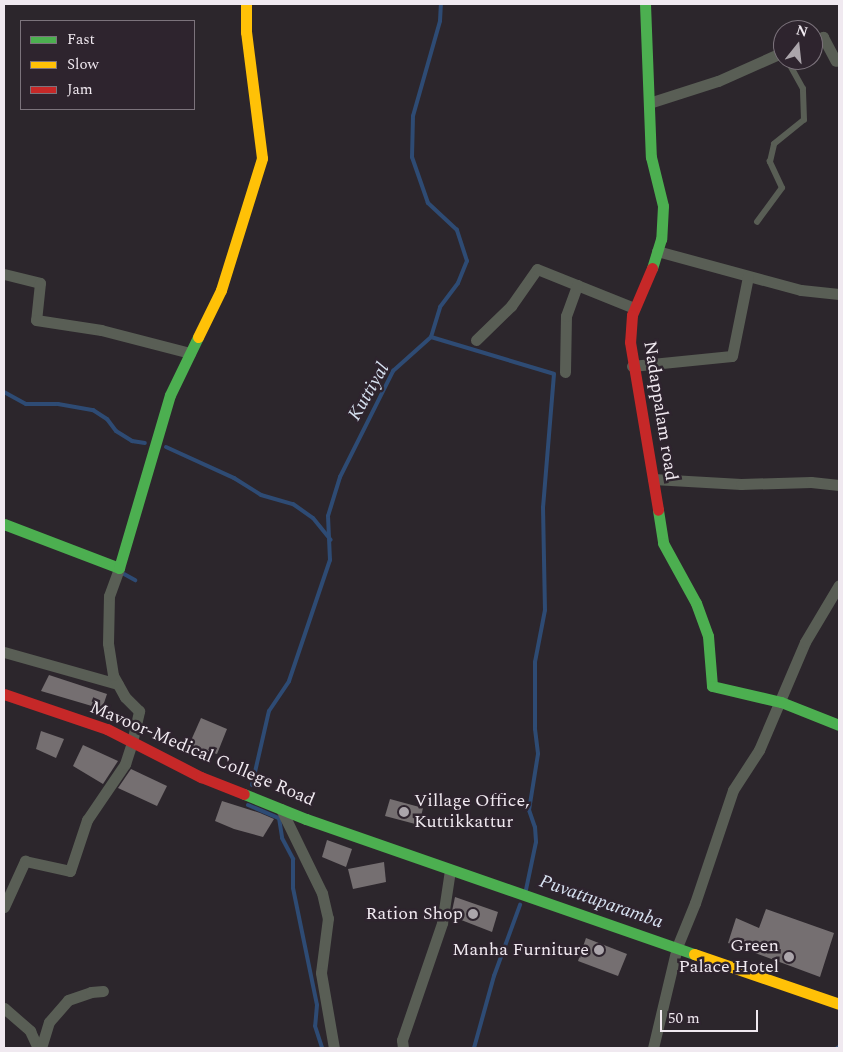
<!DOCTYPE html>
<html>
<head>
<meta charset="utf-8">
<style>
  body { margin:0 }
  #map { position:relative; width:843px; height:1052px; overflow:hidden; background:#2c262c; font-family:Spectral,serif }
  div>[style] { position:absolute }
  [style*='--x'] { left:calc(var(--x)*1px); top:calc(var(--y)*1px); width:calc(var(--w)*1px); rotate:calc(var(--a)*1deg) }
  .stream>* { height:4px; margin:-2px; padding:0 2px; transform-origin:2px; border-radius:2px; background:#2e4b74 }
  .building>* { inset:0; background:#756f71 }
  .lane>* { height:5.5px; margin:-2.75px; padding:0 2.75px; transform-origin:2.75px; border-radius:2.75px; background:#595e55 }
  .street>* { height:11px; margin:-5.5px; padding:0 5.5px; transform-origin:5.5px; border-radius:5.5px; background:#595e55 }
  .fast>* { height:11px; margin:-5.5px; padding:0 5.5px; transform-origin:5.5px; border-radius:5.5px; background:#4caf50 }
  .slow>* { height:11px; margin:-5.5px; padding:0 5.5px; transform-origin:5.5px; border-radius:5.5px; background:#ffc107 }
  .jam>* { height:11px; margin:-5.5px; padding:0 5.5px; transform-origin:5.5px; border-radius:5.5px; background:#c62828 }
  .dots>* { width:14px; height:14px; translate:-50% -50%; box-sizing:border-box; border:2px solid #2e242e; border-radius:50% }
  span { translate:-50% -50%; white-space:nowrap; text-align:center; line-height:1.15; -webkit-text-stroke:5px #2e242e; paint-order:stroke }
  .street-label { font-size:18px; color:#f0e9f0 }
  .poi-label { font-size:18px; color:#f0e9f0 }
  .left { translate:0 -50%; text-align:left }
  .right { translate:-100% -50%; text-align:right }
  .water-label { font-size:19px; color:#d7e2f1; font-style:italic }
  .frame { position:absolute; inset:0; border:5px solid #f0e9f0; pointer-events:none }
  .legend { position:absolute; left:20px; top:20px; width:175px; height:90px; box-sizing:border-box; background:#2e242e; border:1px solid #7c737c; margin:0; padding:6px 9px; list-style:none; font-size:15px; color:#f0e9f0 }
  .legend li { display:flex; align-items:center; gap:10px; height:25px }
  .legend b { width:25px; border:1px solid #7c737c }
  .north { position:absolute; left:773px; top:20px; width:50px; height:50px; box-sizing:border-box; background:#2e242e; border:1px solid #7c737c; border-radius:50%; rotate:16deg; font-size:14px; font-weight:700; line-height:20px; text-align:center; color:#f0e9f0 }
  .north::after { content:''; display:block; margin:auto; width:18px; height:22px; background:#aba5ab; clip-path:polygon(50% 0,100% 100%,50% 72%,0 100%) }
  .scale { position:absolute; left:660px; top:1010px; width:98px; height:22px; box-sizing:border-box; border:2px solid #f0e9f0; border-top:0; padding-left:6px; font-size:15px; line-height:18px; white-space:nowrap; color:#f0e9f0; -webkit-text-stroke:4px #2e242e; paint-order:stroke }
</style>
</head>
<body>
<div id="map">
  <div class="stream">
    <div style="--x:431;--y:337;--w:128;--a:16.7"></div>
    <div style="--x:554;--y:374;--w:133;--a:94.7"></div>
    <div style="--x:543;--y:507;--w:103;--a:88.9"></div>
    <div style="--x:545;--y:610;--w:53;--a:100.9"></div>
    <div style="--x:535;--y:662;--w:67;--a:90"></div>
    <div style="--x:535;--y:729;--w:25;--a:83"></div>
    <div style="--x:538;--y:754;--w:57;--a:99.1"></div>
    <div style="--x:529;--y:810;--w:18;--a:71"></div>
    <div style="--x:535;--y:827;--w:15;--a:86"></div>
    <div style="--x:536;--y:842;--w:49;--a:101.8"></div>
    <div style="--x:4;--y:392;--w:25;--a:29"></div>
    <div style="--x:26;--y:404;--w:32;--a:0"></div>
    <div style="--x:58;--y:404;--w:36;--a:10"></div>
    <div style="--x:93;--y:410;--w:17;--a:33"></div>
    <div style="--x:107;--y:419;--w:15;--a:53"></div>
    <div style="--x:116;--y:431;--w:19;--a:32"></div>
    <div style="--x:132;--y:441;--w:13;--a:9"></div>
    <div style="--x:166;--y:447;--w:75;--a:24.5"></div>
    <div style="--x:234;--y:478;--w:32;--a:32"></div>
    <div style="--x:261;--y:495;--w:33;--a:16"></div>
    <div style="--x:293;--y:504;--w:24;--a:35"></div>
    <div style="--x:313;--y:518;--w:28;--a:51"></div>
    <div style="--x:124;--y:574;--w:13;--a:29"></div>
    <div style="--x:252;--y:785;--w:76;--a:-77.1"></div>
    <div style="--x:269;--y:711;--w:36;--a:-56"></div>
    <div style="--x:289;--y:681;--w:128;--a:-71.3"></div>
    <div style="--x:330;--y:560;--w:44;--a:-92.6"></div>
    <div style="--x:328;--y:516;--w:41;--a:-72.9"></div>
    <div style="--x:340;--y:477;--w:119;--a:-63.4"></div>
    <div style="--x:393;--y:371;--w:51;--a:-41.8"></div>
    <div style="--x:431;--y:337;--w:31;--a:-73"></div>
    <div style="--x:440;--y:307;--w:30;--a:-53"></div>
    <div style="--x:458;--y:283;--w:24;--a:-68"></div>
    <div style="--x:467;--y:261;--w:33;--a:-108"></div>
    <div style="--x:457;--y:230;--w:40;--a:-137"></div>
    <div style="--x:428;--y:203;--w:49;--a:-109.2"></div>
    <div style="--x:412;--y:157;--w:41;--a:-88.6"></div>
    <div style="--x:413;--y:116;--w:99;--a:-74.1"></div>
    <div style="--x:440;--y:21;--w:17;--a:-87"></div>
    <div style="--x:248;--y:805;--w:34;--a:23"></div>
    <div style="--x:279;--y:818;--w:20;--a:81"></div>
    <div style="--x:282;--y:838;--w:24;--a:62"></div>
    <div style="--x:293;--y:859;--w:29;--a:90"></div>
    <div style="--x:293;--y:888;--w:119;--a:78.4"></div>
    <div style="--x:317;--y:1005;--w:21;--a:95"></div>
    <div style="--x:315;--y:1026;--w:23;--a:72"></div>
    <div style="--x:474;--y:1048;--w:75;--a:-74.5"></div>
    <div style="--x:494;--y:976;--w:76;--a:-69.9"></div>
    <div style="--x:837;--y:1048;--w:2;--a:-27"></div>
  </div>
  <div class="building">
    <div style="clip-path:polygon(49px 675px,107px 694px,102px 709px,41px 691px)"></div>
    <div style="clip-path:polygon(201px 718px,227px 729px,217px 754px,189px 745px)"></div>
    <div style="clip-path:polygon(41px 731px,64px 739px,56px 758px,36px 749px)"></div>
    <div style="clip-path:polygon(83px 745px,118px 761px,103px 784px,73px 766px)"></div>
    <div style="clip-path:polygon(131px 769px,167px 786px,157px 806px,118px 788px)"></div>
    <div style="clip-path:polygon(390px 799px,423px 808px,419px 825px,385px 816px)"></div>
    <div style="clip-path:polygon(222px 801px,260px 813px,274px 819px,263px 837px,234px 829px,215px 821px)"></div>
    <div style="clip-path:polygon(327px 840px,352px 849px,346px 867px,322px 857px)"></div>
    <div style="clip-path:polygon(384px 862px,386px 882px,353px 889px,348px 869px)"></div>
    <div style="clip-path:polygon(455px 897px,498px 912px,492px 932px,451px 916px)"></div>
    <div style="clip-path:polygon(766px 909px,834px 933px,820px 977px,728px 943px,736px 918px,759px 928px)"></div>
    <div style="clip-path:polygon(586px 938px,627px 954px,618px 976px,578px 961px)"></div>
  </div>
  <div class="lane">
    <div style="--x:757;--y:222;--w:42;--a:-53.7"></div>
    <div style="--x:782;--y:188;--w:29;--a:-115"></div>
    <div style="--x:770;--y:162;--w:18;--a:-77"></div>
    <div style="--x:774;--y:144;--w:38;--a:-39"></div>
    <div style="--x:804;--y:120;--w:31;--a:-92"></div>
    <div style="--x:803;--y:89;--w:33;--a:-119"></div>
  </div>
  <div class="street">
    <div style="--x:813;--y:41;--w:11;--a:-22"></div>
    <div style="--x:823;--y:37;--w:27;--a:62"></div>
    <div style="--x:649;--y:103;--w:72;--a:-17.7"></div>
    <div style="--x:718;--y:81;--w:71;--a:-24"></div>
    <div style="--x:657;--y:251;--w:149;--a:15.2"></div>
    <div style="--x:801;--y:290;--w:38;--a:6"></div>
    <div style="--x:4;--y:274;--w:37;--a:14"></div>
    <div style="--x:40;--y:283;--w:37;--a:96"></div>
    <div style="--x:36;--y:320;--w:66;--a:8.7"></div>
    <div style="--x:101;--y:330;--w:92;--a:14.5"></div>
    <div style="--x:476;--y:340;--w:49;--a:-44.2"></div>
    <div style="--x:511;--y:306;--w:45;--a:-54.9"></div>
    <div style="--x:537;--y:269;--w:105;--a:21.9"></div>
    <div style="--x:632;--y:366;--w:100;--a:-5.7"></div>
    <div style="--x:732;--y:356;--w:81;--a:-78.6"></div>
    <div style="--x:565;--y:372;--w:56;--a:-89"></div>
    <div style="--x:566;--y:316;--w:33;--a:-70"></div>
    <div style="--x:653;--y:479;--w:88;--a:3.3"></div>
    <div style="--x:741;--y:484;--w:70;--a:-1.6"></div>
    <div style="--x:811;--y:482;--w:28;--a:6"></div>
    <div style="--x:4;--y:652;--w:118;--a:15.7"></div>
    <div style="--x:281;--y:809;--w:93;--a:64"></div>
    <div style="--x:322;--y:893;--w:26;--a:77"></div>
    <div style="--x:328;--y:918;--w:55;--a:97.3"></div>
    <div style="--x:321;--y:973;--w:76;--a:80.2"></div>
    <div style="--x:4;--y:907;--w:51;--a:-65.5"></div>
    <div style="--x:25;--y:861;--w:46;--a:12.5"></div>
    <div style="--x:70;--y:871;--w:54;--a:-71.6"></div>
    <div style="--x:87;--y:820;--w:68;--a:-55.8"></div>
    <div style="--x:125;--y:764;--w:23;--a:-72"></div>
    <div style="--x:132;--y:742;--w:32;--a:-77"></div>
    <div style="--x:139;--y:711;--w:20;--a:-135"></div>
    <div style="--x:125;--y:697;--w:25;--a:-119"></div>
    <div style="--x:113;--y:675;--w:32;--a:-99"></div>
    <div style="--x:108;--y:643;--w:47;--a:-88.8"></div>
    <div style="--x:109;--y:596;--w:30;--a:-70"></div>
    <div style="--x:4;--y:1008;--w:35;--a:41"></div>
    <div style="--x:30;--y:1031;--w:19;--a:65"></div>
    <div style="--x:41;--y:1048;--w:27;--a:-73"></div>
    <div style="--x:49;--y:1022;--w:29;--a:-49"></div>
    <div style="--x:68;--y:1000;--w:24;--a:-19"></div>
    <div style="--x:91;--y:992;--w:12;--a:-5"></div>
    <div style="--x:403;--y:1048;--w:8;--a:-97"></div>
    <div style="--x:402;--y:1040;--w:124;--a:-71.1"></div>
    <div style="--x:442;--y:923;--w:54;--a:-81.4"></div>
    <div style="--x:653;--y:1048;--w:104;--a:-76.6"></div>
    <div style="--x:677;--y:947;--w:48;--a:-67.8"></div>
    <div style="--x:695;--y:903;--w:119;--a:-71.4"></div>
    <div style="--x:733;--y:790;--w:48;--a:-57"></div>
    <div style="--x:759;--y:750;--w:117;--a:-66.9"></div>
    <div style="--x:805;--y:642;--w:66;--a:-59.2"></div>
  </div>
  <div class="fast">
    <div style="--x:645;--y:4;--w:153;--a:87.8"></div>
    <div style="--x:651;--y:157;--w:50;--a:76.2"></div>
    <div style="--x:663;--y:206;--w:33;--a:93"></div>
    <div style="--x:661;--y:239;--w:30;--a:107"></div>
    <div style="--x:658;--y:510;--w:33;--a:81"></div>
    <div style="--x:663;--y:543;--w:68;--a:61.2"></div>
    <div style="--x:696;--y:603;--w:35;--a:70"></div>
    <div style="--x:708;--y:636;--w:50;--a:85.4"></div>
    <div style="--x:712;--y:686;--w:71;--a:13.1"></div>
    <div style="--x:781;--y:702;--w:62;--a:21.6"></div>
    <div style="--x:4;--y:524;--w:123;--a:20.9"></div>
    <div style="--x:119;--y:568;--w:180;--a:-73.6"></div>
    <div style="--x:170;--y:395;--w:64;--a:-64.2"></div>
    <div style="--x:244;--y:794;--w:67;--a:22"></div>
    <div style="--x:306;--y:819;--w:411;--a:19.2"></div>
  </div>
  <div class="slow">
    <div style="--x:198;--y:337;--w:52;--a:-63.9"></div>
    <div style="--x:221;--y:290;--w:138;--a:-72.7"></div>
    <div style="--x:262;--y:158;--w:127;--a:-97.2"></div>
    <div style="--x:246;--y:32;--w:28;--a:-90"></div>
    <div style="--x:694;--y:954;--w:153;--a:19"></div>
  </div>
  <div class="jam">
    <div style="--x:652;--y:268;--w:51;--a:113.1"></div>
    <div style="--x:632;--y:315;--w:27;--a:94"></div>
    <div style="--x:630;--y:342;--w:170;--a:80.5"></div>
    <div style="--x:4;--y:694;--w:109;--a:18.8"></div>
    <div style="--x:107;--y:729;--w:106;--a:27.1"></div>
    <div style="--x:201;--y:777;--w:46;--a:21.6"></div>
  </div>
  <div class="dots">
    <div style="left:404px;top:812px;background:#aba5ab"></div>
    <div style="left:473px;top:914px;background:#aba5ab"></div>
    <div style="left:599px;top:950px;background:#aba5ab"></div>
    <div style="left:789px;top:957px;background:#aba5ab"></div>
  </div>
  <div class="street-label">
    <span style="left:660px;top:411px;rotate:81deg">Nadappalam road</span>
    <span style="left:202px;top:754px;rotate:23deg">Mavoor-Medical College Road</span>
  </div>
  <div class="poi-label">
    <span class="left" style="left:414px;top:812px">Village Office,<br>Kuttikkattur</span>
    <span class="right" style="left:463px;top:914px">Ration Shop</span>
    <span class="right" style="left:779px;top:957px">Green<br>Palace Hotel</span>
    <span class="right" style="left:589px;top:950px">Manha Furniture</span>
  </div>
  <div class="water-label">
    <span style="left:369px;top:392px;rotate:-60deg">Kuttiyal</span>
    <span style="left:601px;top:902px;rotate:19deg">Puvattuparamba</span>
  </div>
  <div class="frame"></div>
  <ul class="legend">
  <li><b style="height:6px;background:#4caf50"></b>Fast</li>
  <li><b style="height:6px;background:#ffc107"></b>Slow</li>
  <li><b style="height:6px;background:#c62828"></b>Jam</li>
  </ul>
  <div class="north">N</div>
  <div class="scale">50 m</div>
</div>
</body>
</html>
